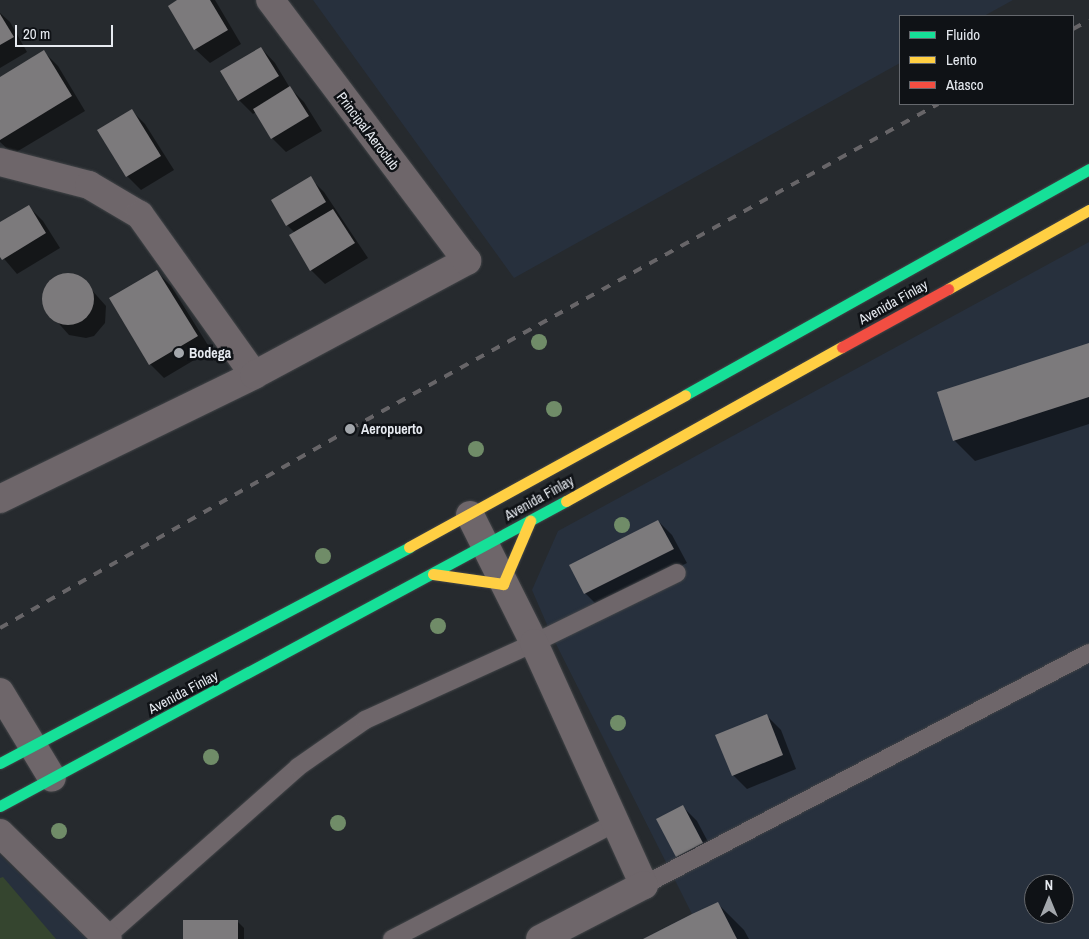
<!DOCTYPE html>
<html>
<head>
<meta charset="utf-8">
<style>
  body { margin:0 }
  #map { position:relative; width:1089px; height:939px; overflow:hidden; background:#262a2e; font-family:"Archivo Narrow",sans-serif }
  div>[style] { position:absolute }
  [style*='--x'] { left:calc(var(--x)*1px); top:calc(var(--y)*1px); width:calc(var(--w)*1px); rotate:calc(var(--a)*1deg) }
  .built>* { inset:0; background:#27303d }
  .green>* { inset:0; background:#35452f }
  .shadow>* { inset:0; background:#0007 }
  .building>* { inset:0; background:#7c7a7c }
  .round { border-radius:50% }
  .roads { filter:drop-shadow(0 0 1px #424548) drop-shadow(0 0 1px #424548) }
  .lane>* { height:18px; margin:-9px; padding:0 9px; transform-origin:9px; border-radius:9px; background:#6e666a }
  .street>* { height:28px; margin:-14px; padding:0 14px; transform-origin:14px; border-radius:14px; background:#6e666a }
  .fast>* { height:11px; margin:-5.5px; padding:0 5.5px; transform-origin:5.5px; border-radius:5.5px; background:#16e098 }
  .slow>* { height:11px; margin:-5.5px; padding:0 5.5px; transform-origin:5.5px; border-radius:5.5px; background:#ffcf43 }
  .jam>* { height:11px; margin:-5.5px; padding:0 5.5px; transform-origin:5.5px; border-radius:5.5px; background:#f24e42 }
  .rail>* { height:4px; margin-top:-2px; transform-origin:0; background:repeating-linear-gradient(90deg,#676568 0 9px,transparent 0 18px) }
  .trees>* { width:16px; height:16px; margin:-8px; border-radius:50%; background:#708c68 }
  .dots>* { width:14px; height:14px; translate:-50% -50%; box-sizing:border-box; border:2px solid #0f1216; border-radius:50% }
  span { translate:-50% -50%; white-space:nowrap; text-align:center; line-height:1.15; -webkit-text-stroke:5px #0f1216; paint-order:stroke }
  .street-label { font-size:14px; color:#e6eaf0 }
  .poi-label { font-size:14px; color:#e6eaf0; font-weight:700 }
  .left { translate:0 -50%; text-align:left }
  .legend { position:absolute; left:899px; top:15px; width:175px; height:90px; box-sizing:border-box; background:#0f1216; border:1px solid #65686d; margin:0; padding:6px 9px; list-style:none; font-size:15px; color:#e6eaf0 }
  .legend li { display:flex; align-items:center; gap:10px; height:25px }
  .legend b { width:25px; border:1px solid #65686d }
  .north { position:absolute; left:1024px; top:874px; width:50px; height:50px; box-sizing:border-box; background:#0f1216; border:1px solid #65686d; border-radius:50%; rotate:0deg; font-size:14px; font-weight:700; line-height:20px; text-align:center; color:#e6eaf0 }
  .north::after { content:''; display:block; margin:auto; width:18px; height:22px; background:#a3a7ac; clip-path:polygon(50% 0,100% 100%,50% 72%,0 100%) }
  .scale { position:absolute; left:15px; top:25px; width:98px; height:22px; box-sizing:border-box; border:2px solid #e6eaf0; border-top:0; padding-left:6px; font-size:15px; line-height:18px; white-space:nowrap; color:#e6eaf0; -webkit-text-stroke:4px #0f1216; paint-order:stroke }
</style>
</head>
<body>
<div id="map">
  <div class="built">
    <div style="clip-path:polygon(313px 0,1013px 0,984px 16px,900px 16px,900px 63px,514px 278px)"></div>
    <div style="clip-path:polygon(evenodd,1089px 242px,1089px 939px,643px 939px,692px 914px,551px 634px,532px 590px,558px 531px,1089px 242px,1034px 884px,1064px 884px,1064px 914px,1034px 914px,1034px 884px)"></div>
    <div style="clip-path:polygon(0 855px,87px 939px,0 939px)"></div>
  </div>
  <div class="green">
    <div style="clip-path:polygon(3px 877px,56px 939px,0 939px,0 878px)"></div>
  </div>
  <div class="shadow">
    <div style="clip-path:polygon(179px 0,215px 0,241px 44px,210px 63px,195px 49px)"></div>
    <div style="clip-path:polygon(0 13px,10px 22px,27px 52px,0 68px)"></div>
    <div style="clip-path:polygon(261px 48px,275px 63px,290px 88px,304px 102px,322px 131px,286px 152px,272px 138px,256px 112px,253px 114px,239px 100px)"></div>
    <div style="clip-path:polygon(44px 52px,58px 66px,85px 111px,13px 154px,0 142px,0 78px)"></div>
    <div style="clip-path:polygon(131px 110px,145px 124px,174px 170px,141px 190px,127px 176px)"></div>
    <div style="clip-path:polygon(310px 178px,324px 192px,368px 258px,325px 284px,311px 270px,295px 233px,287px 225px)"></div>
    <div style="clip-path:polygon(29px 207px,43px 221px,60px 248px,17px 274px,0 254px,0 224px)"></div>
    <div style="clip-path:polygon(157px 272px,171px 286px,211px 350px,164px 378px,150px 364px)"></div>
    <div style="clip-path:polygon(74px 275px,81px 278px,106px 306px,105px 323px,94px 336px,86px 338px,69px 335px,45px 308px,44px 292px,47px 286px,59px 276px)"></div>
    <div style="clip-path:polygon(1089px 345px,1089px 424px,975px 461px,954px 440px)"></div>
    <div style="clip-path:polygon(658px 521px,672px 535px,687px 563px,599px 607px,585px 593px)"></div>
    <div style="clip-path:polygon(767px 716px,781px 730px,796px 769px,747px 789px,733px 775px)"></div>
    <div style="clip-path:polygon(683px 807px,697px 821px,716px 857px,691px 870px,677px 856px)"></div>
    <div style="clip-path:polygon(718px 904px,744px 930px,749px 939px,646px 939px)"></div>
    <div style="clip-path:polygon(237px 921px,244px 928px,244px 939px,185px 939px)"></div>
  </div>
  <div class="building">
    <div style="clip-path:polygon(177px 0,210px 0,228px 30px,194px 50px,168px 6px)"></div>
    <div style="clip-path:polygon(0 14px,14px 37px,0 45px)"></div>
    <div style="clip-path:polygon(261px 47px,279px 76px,238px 101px,220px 71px)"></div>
    <div style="clip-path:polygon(44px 50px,72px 96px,0 140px,0 77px)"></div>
    <div style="clip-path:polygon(290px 86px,309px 116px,271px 139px,253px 109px)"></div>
    <div style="clip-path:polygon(132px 109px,161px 156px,126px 177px,97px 130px)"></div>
    <div style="clip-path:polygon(311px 176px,326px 202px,286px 226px,271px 200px)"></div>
    <div style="clip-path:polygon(29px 205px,46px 233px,2px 260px,0 257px,0 222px)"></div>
    <div style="clip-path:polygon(333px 209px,355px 243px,310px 271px,289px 235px)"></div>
    <div style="clip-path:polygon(157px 270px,198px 336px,149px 365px,109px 298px)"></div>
    <div class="round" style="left:42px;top:273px;width:52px;height:52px"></div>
    <div style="clip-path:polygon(1089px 343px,1089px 397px,953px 441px,937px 392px)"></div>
    <div style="clip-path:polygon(658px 520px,674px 549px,584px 594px,569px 565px)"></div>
    <div style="clip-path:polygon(767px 714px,783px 755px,732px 776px,715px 735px)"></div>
    <div style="clip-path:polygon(683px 805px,703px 843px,676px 857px,656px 819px)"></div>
    <div style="clip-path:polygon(718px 902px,737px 939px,643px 939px,692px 914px)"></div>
    <div style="clip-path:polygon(183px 920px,238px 920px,238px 939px,183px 939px)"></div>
  </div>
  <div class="roads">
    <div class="lane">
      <div style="--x:644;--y:885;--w:502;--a:-27.54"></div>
      <div style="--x:106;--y:937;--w:256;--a:-41.5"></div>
      <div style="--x:298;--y:767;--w:82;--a:-35"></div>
      <div style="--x:365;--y:720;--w:186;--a:-24.5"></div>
      <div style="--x:534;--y:643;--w:159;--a:-26.1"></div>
      <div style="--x:392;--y:939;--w:251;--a:-27.5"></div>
    </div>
    <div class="street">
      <div style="--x:0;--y:162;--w:92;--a:14.5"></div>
      <div style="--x:89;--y:185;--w:59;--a:30.5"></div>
      <div style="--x:140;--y:215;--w:196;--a:54.5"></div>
      <div style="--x:0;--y:499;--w:283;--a:-26"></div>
      <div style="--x:254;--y:375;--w:242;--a:-28.2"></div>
      <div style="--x:467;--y:261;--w:327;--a:-127"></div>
      <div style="--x:470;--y:515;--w:143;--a:63.4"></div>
      <div style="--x:534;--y:643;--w:266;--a:65.6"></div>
      <div style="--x:644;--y:885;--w:117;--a:152.6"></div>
      <div style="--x:0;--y:692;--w:100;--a:58.8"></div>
      <div style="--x:0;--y:833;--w:151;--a:44.5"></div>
    </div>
    <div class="fast">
      <div style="--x:685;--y:395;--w:463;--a:-29.2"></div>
      <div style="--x:0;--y:763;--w:463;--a:-27.8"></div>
      <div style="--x:0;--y:806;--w:643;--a:-28.32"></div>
    </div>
    <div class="slow">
      <div style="--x:948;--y:289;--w:162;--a:-29.3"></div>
      <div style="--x:566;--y:501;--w:316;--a:-29.2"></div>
      <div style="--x:409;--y:547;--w:315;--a:-28.8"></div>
      <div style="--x:433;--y:574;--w:71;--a:8.1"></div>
      <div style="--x:503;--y:584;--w:69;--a:-66.8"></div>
    </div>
    <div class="jam">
      <div style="--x:842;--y:347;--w:121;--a:-28.7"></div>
    </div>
  </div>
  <div class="rail">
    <div style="--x:1073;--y:29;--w:18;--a:-29"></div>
    <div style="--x:0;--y:628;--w:403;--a:-29.6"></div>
    <div style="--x:350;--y:429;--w:672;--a:-28.93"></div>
  </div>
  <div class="trees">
    <div style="left:539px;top:342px"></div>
    <div style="left:554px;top:409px"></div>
    <div style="left:476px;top:449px"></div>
    <div style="left:622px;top:525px"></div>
    <div style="left:323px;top:556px"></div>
    <div style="left:438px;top:626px"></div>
    <div style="left:618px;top:723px"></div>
    <div style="left:211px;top:757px"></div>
    <div style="left:338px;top:823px"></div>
    <div style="left:59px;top:831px"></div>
  </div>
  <div class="dots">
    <div style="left:179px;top:353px;background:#a3a7ac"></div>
    <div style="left:350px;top:429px;background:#a3a7ac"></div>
  </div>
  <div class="street-label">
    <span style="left:368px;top:131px;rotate:53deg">Principal Aeroclub</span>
    <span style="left:893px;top:302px;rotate:-29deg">Avenida Finlay</span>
    <span style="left:539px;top:498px;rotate:-29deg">Avenida Finlay</span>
    <span style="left:183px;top:692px;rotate:-28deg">Avenida Finlay</span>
  </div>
  <div class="poi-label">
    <span class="left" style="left:189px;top:353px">Bodega</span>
    <span class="left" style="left:361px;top:429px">Aeropuerto</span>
  </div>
  <ul class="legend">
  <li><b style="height:6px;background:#16e098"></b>Fluido</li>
  <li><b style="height:6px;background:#ffcf43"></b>Lento</li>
  <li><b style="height:6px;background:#f24e42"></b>Atasco</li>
  </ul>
  <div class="north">N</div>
  <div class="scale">20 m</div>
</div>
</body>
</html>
